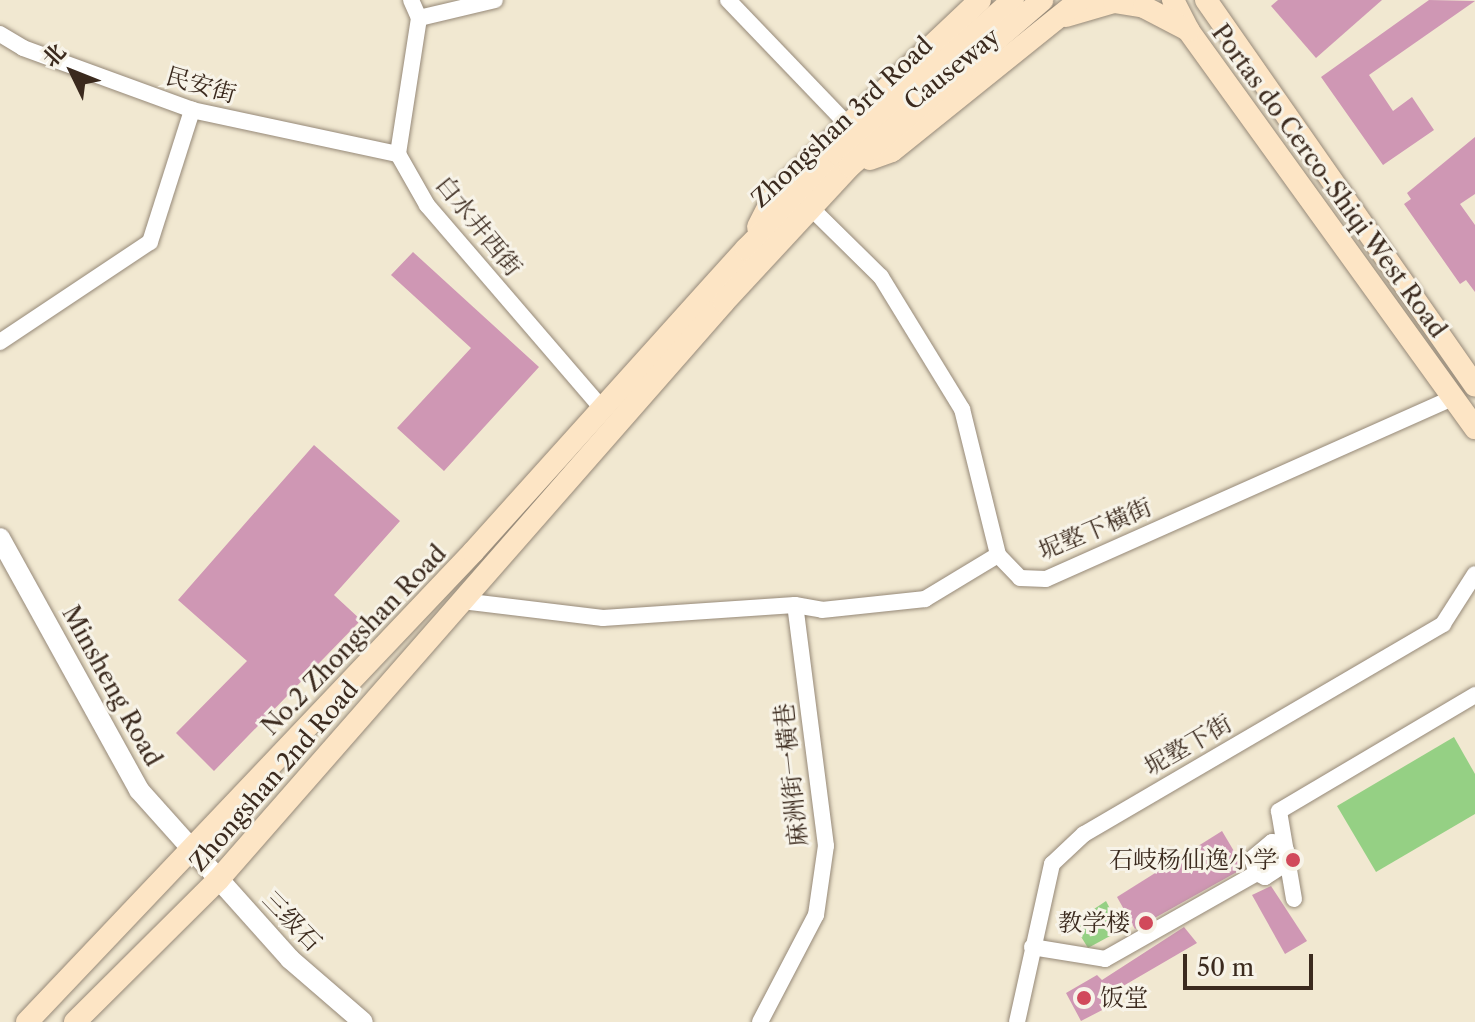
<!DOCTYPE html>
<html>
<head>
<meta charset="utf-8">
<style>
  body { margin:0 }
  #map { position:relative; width:1475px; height:1022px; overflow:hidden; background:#f1e8d1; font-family:"Libre Caslon Text","Noto Serif SC",serif }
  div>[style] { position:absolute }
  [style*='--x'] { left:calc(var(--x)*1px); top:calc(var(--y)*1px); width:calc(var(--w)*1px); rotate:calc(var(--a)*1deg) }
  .green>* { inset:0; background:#95d084 }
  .building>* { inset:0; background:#cf97b4 }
  .roads { filter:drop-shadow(0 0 2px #968978) drop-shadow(0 0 2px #968978) }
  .minor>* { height:16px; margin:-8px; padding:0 8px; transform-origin:8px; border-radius:8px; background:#fff }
  .tertiary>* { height:20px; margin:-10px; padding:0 10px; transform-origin:10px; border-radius:10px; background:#fff }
  .secondary>* { height:22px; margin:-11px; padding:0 11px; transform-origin:11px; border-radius:11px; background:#fde5c5 }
  .dots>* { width:22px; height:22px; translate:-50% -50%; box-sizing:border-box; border:4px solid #f7f3e8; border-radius:50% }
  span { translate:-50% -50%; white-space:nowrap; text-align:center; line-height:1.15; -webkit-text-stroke:6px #f7f3e8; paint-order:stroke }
  .street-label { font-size:24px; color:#3b2a1e }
  .poi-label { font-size:24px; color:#3b2a1e }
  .right { translate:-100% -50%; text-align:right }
  .left { translate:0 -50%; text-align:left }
  .north { position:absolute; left:32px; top:32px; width:80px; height:80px; -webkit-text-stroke:6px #f7f3e8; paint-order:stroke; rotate:313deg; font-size:22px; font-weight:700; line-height:32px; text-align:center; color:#3b2a1e }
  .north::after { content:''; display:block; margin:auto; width:28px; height:36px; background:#3b2a1e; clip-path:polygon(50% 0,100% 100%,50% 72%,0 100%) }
  .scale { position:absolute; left:1183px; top:954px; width:130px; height:36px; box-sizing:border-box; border:4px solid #3b2a1e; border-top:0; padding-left:10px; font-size:24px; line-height:28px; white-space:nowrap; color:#3b2a1e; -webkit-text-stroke:6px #f7f3e8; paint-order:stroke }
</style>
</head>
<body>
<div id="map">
  <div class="green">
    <div style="clip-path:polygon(1454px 737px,1475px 774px,1475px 814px,1376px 872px,1337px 806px)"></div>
    <div style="clip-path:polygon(1106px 901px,1121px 930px,1088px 948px,1072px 922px,1087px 914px,1098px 931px,1088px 913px)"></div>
  </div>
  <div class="building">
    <div style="clip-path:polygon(1278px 0,1382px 0,1316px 58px,1271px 6px)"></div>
    <div style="clip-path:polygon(1429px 0,1475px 1px,1369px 75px,1393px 111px,1412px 97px,1434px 130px,1383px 165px,1321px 77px)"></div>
    <div style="clip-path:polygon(1475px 137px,1475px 194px,1460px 204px,1475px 225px,1475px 292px,1466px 280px,1460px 284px,1404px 204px,1411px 199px,1407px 193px)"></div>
    <div style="clip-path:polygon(413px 252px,539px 367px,444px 471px,397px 428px,471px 348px,391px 275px)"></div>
    <div style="clip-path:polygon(314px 445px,400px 521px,334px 595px,361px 620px,214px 771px,176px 733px,247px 661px,178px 600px)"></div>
    <div style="clip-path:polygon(1222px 831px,1244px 868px,1135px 929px,1117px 897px)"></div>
    <div style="clip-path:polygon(1271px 886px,1307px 941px,1285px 954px,1252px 895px)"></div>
    <div style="clip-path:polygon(1184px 927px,1197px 943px,1106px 996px,1110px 1006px,1081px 1021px,1066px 993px,1097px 975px,1102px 980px)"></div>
  </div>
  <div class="roads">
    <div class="minor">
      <div style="--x:411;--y:0;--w:20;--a:66"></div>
      <div style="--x:419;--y:18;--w:138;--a:98.8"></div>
      <div style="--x:398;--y:154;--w:59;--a:60.4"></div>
      <div style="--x:427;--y:205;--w:267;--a:49.3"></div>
      <div style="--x:728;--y:0;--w:170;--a:46.2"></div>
      <div style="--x:419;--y:18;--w:78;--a:-13.3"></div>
      <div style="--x:0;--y:34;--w:27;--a:31"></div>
      <div style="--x:23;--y:48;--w:180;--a:20.1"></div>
      <div style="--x:192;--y:110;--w:211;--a:12.1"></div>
      <div style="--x:811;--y:208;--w:98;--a:44.6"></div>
      <div style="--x:881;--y:277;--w:155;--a:58.5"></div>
      <div style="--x:962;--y:409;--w:150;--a:76.1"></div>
      <div style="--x:998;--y:555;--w:32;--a:46"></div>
      <div style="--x:1020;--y:578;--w:26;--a:2"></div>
      <div style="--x:1046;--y:579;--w:445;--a:-24"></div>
      <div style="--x:0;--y:342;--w:180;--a:-33.7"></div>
      <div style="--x:150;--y:242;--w:139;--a:-72.3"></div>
      <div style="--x:462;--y:601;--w:142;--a:6.9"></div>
      <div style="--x:603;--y:618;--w:192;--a:-3.9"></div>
      <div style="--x:795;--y:605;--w:27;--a:10"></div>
      <div style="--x:822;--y:610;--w:104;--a:-6.1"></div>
      <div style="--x:925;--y:599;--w:85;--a:-31.1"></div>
      <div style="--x:1286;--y:850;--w:16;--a:-150"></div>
      <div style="--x:1272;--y:842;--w:26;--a:140"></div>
      <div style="--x:1252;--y:859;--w:15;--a:70"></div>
      <div style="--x:1257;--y:873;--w:9;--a:27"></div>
      <div style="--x:1265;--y:877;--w:27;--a:-33"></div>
      <div style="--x:1294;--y:899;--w:89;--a:-99.7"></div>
      <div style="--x:1279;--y:811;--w:228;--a:-30.6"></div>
      <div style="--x:1032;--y:947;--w:74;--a:9.3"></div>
      <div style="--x:1105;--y:959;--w:175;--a:-29.5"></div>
      <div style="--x:760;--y:1022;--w:121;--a:-62.4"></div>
      <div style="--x:816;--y:915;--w:70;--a:-81.8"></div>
      <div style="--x:826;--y:846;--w:243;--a:-97.3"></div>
      <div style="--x:1017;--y:1022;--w:162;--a:-77.5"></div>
      <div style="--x:1052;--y:864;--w:44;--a:-43.2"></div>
      <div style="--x:1084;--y:834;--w:416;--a:-30.3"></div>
      <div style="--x:1443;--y:624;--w:59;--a:-57.4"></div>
    </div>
    <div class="tertiary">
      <div style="--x:0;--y:538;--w:288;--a:61.1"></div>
      <div style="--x:139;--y:790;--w:227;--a:48.2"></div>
      <div style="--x:290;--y:959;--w:96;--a:40.8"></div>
    </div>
    <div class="secondary">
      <div style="--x:1173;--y:0;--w:34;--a:63"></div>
      <div style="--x:1188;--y:30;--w:491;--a:54.2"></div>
      <div style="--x:1206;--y:0;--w:470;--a:55.1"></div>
      <div style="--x:1066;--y:16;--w:50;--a:-16.3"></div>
      <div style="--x:1114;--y:2;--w:30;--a:9"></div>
      <div style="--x:1144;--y:7;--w:50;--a:27.6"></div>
      <div style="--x:870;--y:159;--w:23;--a:-20"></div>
      <div style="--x:892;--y:151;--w:241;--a:-38.8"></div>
      <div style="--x:758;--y:227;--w:37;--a:-63"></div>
      <div style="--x:775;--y:194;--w:282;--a:-43.4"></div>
      <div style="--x:27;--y:1022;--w:648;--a:-46.5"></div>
      <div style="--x:473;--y:552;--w:408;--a:-48"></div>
      <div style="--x:746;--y:249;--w:132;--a:-45.3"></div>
      <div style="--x:839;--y:155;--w:233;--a:-41.7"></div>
      <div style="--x:75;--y:1022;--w:202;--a:-44.8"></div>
      <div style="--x:218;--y:880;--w:768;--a:-48.8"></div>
      <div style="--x:724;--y:302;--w:185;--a:-47.2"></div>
      <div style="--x:850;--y:166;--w:254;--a:-40.8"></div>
    </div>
  </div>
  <div class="dots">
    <div style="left:1293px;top:860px;background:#d1495b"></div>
    <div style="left:1146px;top:923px;background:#d1495b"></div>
    <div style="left:1084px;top:998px;background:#d1495b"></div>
  </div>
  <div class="street-label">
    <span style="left:952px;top:69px;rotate:-39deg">Causeway</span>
    <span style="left:201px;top:85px;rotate:16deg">民安街</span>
    <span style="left:842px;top:122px;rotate:-43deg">Zhongshan 3rd Road</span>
    <span style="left:1329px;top:181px;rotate:54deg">Portas do Cerco-Shiqi West Road</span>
    <span style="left:479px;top:226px;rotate:51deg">白水井西街</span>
    <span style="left:1095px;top:529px;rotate:-23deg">坭墪下橫街</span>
    <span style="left:354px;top:640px;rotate:-46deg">No.2 Zhongshan Road</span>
    <span style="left:112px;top:686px;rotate:61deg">Minsheng Road</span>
    <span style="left:1188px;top:745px;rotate:-30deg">坭墪下街</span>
    <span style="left:791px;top:775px;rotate:-96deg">麻洲街一橫巷</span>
    <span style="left:274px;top:776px;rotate:-49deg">Zhongshan 2nd Road</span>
    <span style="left:292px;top:921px;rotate:46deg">三级石</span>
  </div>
  <div class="poi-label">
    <span class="right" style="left:1277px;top:860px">石岐杨仙逸小学</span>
    <span class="right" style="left:1130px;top:923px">教学楼</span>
    <span class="left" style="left:1100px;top:998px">饭堂</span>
  </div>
  <div class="north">北</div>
  <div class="scale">50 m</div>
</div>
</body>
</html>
